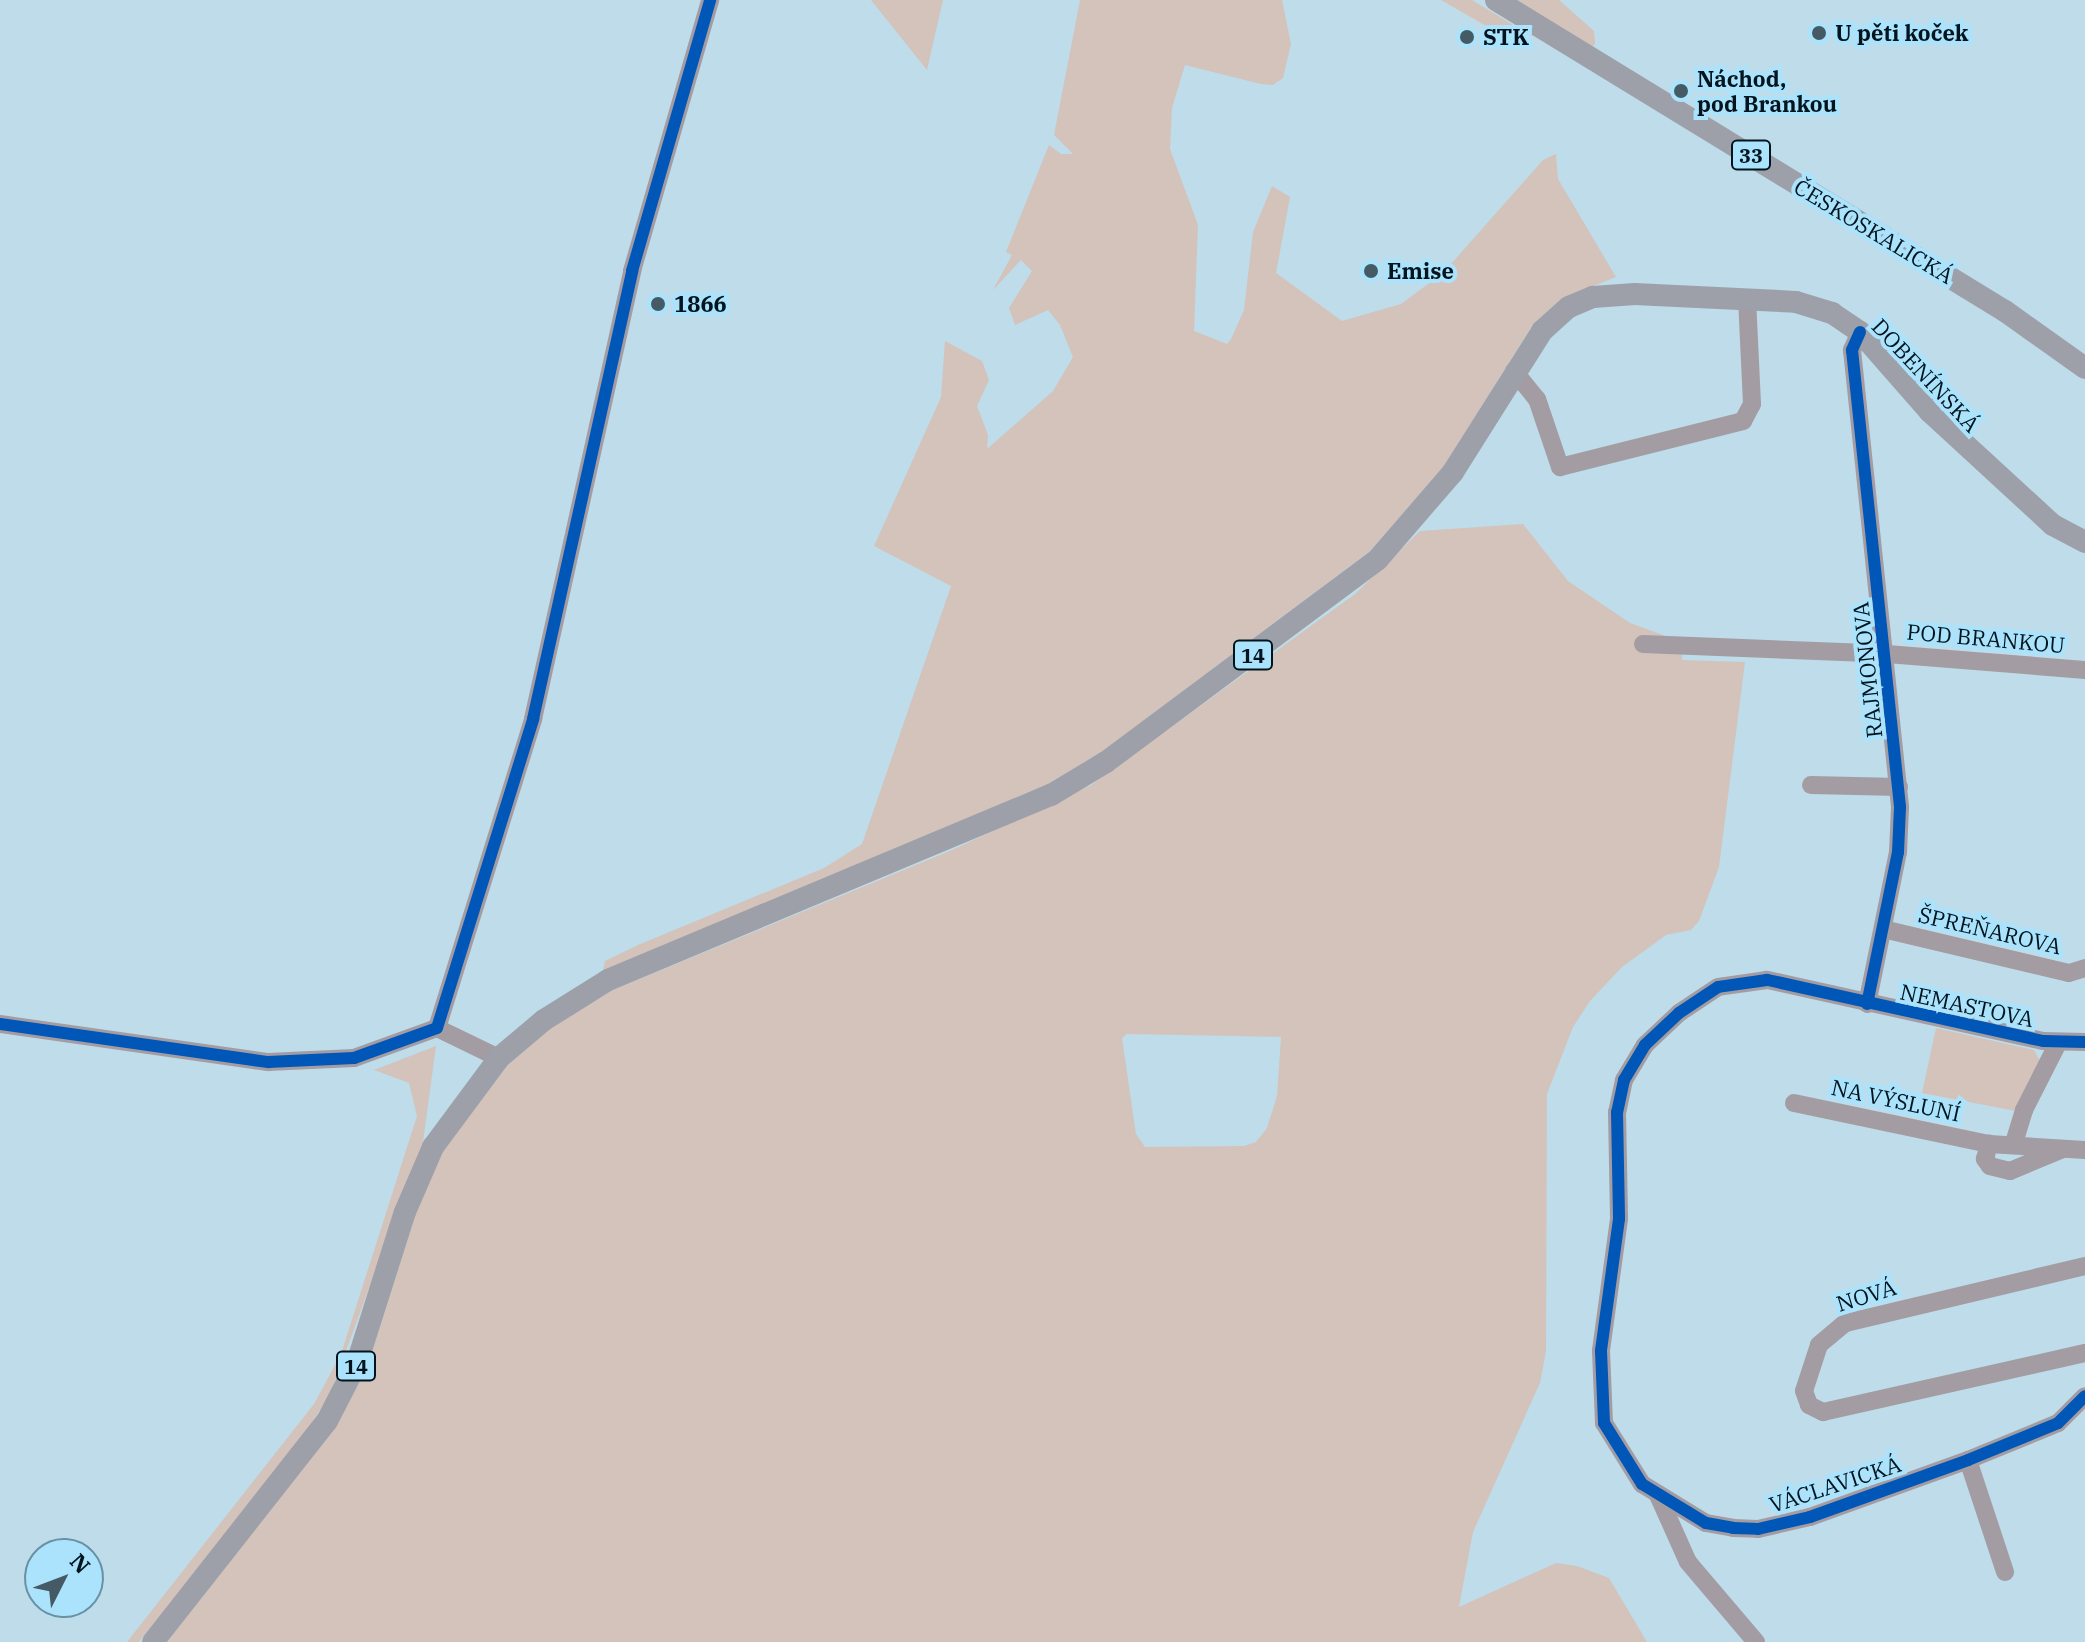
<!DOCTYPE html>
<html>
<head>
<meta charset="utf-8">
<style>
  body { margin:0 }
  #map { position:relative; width:2085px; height:1642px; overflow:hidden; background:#bedcea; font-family:"IBM Plex Serif",serif }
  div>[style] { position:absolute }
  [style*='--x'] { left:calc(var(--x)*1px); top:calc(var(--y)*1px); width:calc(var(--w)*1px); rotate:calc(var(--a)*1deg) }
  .green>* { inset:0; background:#d3c3bb }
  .minor>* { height:18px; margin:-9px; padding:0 9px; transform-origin:9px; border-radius:9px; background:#a39ca3 }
  .major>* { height:22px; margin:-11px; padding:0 11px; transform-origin:11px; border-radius:11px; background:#9da0a9 }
  .cycleway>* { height:12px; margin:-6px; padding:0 6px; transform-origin:6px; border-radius:6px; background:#0057b8 }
  .dots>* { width:22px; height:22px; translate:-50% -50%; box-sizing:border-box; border:4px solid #ace3fc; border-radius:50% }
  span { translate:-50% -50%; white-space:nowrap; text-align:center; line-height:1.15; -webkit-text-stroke:8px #ace3fc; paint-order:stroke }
  .shield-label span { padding:2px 6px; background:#ace3fc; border:2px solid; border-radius:6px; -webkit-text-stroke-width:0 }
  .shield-label { font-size:20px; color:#02151e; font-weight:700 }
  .poi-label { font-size:22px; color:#02151e; font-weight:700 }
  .left { translate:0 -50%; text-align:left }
  .street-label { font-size:22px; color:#02151e }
  .north { position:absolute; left:24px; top:1538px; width:80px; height:80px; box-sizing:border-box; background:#ace3fc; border:2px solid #6891a3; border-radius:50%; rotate:48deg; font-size:22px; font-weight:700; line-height:32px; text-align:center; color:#02151e }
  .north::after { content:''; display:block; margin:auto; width:28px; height:36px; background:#445b65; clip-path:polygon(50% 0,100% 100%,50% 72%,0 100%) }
</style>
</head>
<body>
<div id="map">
  <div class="green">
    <div style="clip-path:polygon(871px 0,943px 0,927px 70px)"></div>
    <div style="clip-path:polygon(1080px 0,1282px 0,1291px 44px,1283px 78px,1273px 85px,1261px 84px,1185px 65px,1172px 108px,1170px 149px,1198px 225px,1194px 331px,1227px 344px,1231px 339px,1244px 310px,1253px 232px,1272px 186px,1290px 197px,1276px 273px,1342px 321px,1401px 304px,1443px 273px,1543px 160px,1556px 154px,1558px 179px,1616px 277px,1563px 298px,1533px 324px,1444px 466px,1370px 551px,1100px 753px,1046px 785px,603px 971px,605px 961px,638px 945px,824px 868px,862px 844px,951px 586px,874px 546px,941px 397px,945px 341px,982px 361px,989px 380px,977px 406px,988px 435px,987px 449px,1053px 391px,1073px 357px,1060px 325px,1048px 310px,1015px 325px,1009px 308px,1032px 271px,1021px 260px,993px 290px,1012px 255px,1006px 252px,1049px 145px,1061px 154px,1073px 154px,1054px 135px)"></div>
    <div style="clip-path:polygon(1441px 0,1472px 0,1523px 31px,1520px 37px,1507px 38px)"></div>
    <div style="clip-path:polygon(1512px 0,1559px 0,1594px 31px,1595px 44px,1590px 49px)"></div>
    <div style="clip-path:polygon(evenodd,1523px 524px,1568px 581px,1630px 623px,1682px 642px,1682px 660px,1745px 662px,1719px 867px,1699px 921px,1691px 930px,1666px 935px,1622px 967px,1590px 1001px,1573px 1027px,1547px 1094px,1546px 1351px,1540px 1383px,1473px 1532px,1459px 1607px,1556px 1563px,1577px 1566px,1609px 1578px,1647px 1642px,167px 1642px,336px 1426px,367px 1368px,415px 1216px,442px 1152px,507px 1066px,550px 1028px,613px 990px,952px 850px,1091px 785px,1355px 594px,1420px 531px,1523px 524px,1127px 1034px,1281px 1037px,1277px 1096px,1267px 1128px,1256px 1142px,1244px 1146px,1145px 1147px,1136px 1134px,1122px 1038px,1127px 1034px)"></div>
    <div style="clip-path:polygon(1936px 1028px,2034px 1050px,2040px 1061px,2016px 1111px,1922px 1093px)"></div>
    <div style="clip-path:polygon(436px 1046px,423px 1142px,330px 1394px,295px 1449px,139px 1642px,127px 1642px,314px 1404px,341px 1354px,417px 1116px,409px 1083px,374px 1070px)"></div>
  </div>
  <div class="minor">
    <div style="--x:1860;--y:332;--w:20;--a:114"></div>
    <div style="--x:1852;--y:350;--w:460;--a:84"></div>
    <div style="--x:1900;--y:807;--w:45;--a:92.5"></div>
    <div style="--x:1898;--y:852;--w:155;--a:101.5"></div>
    <div style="--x:1514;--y:371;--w:36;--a:51"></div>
    <div style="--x:1537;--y:399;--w:72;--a:71.3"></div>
    <div style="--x:1560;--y:467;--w:189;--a:-14.1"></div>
    <div style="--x:1743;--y:421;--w:19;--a:-62"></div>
    <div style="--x:1752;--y:404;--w:105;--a:-92.7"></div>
    <div style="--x:1643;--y:644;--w:244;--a:2.3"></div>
    <div style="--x:1887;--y:654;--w:199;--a:4.6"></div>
    <div style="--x:1811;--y:785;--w:88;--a:1.3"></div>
    <div style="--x:1883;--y:929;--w:191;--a:13.3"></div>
    <div style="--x:2069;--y:973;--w:17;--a:-17"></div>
    <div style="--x:0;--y:1024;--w:271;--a:8.1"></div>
    <div style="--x:268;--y:1062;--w:86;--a:-2.7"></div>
    <div style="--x:354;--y:1058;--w:88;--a:-19.9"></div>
    <div style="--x:437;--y:1028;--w:324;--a:-72.7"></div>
    <div style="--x:533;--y:719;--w:459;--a:-77.5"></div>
    <div style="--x:632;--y:271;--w:282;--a:-73.9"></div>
    <div style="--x:437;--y:1028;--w:69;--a:25.8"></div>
    <div style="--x:2085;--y:1042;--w:42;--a:-178.6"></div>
    <div style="--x:2043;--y:1041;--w:283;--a:-167.5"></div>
    <div style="--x:1767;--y:980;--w:49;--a:171.9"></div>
    <div style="--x:1718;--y:987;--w:47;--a:146.3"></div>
    <div style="--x:1679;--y:1013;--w:47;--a:136.7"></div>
    <div style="--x:1645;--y:1045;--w:41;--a:121"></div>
    <div style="--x:1624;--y:1080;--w:33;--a:102"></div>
    <div style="--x:1617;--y:1112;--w:107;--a:88.9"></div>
    <div style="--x:1619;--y:1219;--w:133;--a:97.8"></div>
    <div style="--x:1601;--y:1351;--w:72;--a:87.6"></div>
    <div style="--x:1604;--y:1423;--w:72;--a:58.1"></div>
    <div style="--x:1642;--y:1484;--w:75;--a:31.4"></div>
    <div style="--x:1706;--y:1523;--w:27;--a:10"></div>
    <div style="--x:1733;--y:1528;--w:25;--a:2"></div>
    <div style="--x:1758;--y:1529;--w:53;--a:-13"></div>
    <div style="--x:1810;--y:1517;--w:168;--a:-19.8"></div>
    <div style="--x:1968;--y:1460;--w:97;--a:-22.3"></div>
    <div style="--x:2058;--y:1423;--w:38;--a:-45"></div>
    <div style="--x:1794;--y:1103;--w:199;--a:11.9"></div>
    <div style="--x:2014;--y:1143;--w:34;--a:-73"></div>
    <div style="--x:2024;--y:1110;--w:75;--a:-63.1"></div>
    <div style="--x:2063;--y:1149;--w:57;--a:157.5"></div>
    <div style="--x:2010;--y:1171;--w:21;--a:-166"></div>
    <div style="--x:1990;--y:1166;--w:9;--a:-126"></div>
    <div style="--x:1985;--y:1159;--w:16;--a:-75"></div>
    <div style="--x:1989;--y:1144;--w:96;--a:3.6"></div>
    <div style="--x:2085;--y:1266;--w:247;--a:166.6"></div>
    <div style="--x:1845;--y:1323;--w:34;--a:140"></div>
    <div style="--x:1819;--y:1345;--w:48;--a:108.1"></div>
    <div style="--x:1804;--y:1391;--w:15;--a:70"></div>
    <div style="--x:1809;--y:1405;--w:16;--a:27"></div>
    <div style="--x:1823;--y:1412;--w:269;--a:-12.7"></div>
    <div style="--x:1968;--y:1460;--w:118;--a:71.7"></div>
    <div style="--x:1658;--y:1495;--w:73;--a:65.9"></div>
    <div style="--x:1688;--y:1562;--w:105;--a:49.6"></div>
  </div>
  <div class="major">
    <div style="--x:1496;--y:0;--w:596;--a:31.43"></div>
    <div style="--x:2005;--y:311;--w:98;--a:35.5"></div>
    <div style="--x:153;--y:1642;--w:281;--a:-51.8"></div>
    <div style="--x:327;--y:1421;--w:65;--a:-62.7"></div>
    <div style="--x:357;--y:1363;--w:158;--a:-72.4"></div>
    <div style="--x:405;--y:1212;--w:71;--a:-66.7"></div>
    <div style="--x:433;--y:1147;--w:111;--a:-53.4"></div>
    <div style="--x:499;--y:1058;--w:59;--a:-40.2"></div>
    <div style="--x:544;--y:1020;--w:75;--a:-32"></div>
    <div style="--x:608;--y:980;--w:480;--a:-22.7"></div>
    <div style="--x:1051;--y:795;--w:64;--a:-31"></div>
    <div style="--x:1106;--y:762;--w:339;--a:-36.7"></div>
    <div style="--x:1378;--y:559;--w:115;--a:-49.2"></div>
    <div style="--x:1453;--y:472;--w:167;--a:-57.7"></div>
    <div style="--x:1542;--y:331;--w:36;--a:-42"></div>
    <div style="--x:1569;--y:307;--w:26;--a:-23"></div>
    <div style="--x:1593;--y:297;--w:42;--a:-4.1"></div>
    <div style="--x:1635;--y:294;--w:161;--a:2.8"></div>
    <div style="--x:1796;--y:302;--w:38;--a:17"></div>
    <div style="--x:1832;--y:313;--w:34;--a:34"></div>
    <div style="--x:1860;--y:332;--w:106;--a:48.8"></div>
    <div style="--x:1930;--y:412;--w:167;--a:42.6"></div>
    <div style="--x:2053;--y:525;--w:36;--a:28"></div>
  </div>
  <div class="cycleway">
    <div style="--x:1860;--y:332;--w:20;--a:114"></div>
    <div style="--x:1852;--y:350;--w:460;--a:84"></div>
    <div style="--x:1900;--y:807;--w:45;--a:92.5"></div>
    <div style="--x:1898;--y:852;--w:155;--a:101.5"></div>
    <div style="--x:0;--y:1024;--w:271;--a:8.1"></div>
    <div style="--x:268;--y:1062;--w:86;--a:-2.7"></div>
    <div style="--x:354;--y:1058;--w:88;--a:-19.9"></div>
    <div style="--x:437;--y:1028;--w:324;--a:-72.7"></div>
    <div style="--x:533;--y:719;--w:459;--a:-77.5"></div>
    <div style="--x:632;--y:271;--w:282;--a:-73.9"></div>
    <div style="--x:2085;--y:1042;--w:42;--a:-178.6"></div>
    <div style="--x:2043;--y:1041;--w:283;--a:-167.5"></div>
    <div style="--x:1767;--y:980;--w:49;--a:171.9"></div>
    <div style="--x:1718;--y:987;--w:47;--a:146.3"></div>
    <div style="--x:1679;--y:1013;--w:47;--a:136.7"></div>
    <div style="--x:1645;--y:1045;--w:41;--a:121"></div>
    <div style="--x:1624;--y:1080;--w:33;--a:102"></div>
    <div style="--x:1617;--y:1112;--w:107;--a:88.9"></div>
    <div style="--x:1619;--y:1219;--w:133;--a:97.8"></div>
    <div style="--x:1601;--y:1351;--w:72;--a:87.6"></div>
    <div style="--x:1604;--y:1423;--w:72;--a:58.1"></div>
    <div style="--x:1642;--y:1484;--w:75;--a:31.4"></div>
    <div style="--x:1706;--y:1523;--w:27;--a:10"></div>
    <div style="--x:1733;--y:1528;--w:25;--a:2"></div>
    <div style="--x:1758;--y:1529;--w:53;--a:-13"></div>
    <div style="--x:1810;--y:1517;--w:168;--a:-19.8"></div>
    <div style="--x:1968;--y:1460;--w:97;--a:-22.3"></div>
    <div style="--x:2058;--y:1423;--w:38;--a:-45"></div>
  </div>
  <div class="dots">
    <div style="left:1819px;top:33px;background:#445b65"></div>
    <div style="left:1467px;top:37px;background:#445b65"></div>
    <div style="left:1681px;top:91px;background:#445b65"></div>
    <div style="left:1371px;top:271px;background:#445b65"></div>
    <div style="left:658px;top:304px;background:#445b65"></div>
  </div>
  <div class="shield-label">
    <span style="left:1751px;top:155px">33</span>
    <span style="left:1253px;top:655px">14</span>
    <span style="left:356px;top:1366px">14</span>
  </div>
  <div class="poi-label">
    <span class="left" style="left:1835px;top:33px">U pěti koček</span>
    <span class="left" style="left:1483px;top:37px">STK</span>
    <span class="left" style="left:1697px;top:91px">Náchod,<br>pod Brankou</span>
    <span class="left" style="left:1387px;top:271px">Emise</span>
    <span class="left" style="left:674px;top:304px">1866</span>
  </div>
  <div class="street-label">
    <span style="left:1874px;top:231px;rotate:31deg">ČESKOSKALICKÁ</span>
    <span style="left:1926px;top:375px;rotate:47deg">DOBENÍNSKÁ</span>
    <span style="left:1986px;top:638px;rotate:5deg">POD BRANKOU</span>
    <span style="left:1867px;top:670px;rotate:-96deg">RAJMONOVA</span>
    <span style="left:1990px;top:930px;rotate:13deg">ŠPREŇAROVA</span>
    <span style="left:1967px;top:1005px;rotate:12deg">NEMASTOVA</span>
    <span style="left:1896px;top:1100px;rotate:12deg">NA VÝSLUNÍ</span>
    <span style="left:1866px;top:1295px;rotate:-17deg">NOVÁ</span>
    <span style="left:1835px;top:1484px;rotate:-18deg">VÁCLAVICKÁ</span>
  </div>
  <div class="north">N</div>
</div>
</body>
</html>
